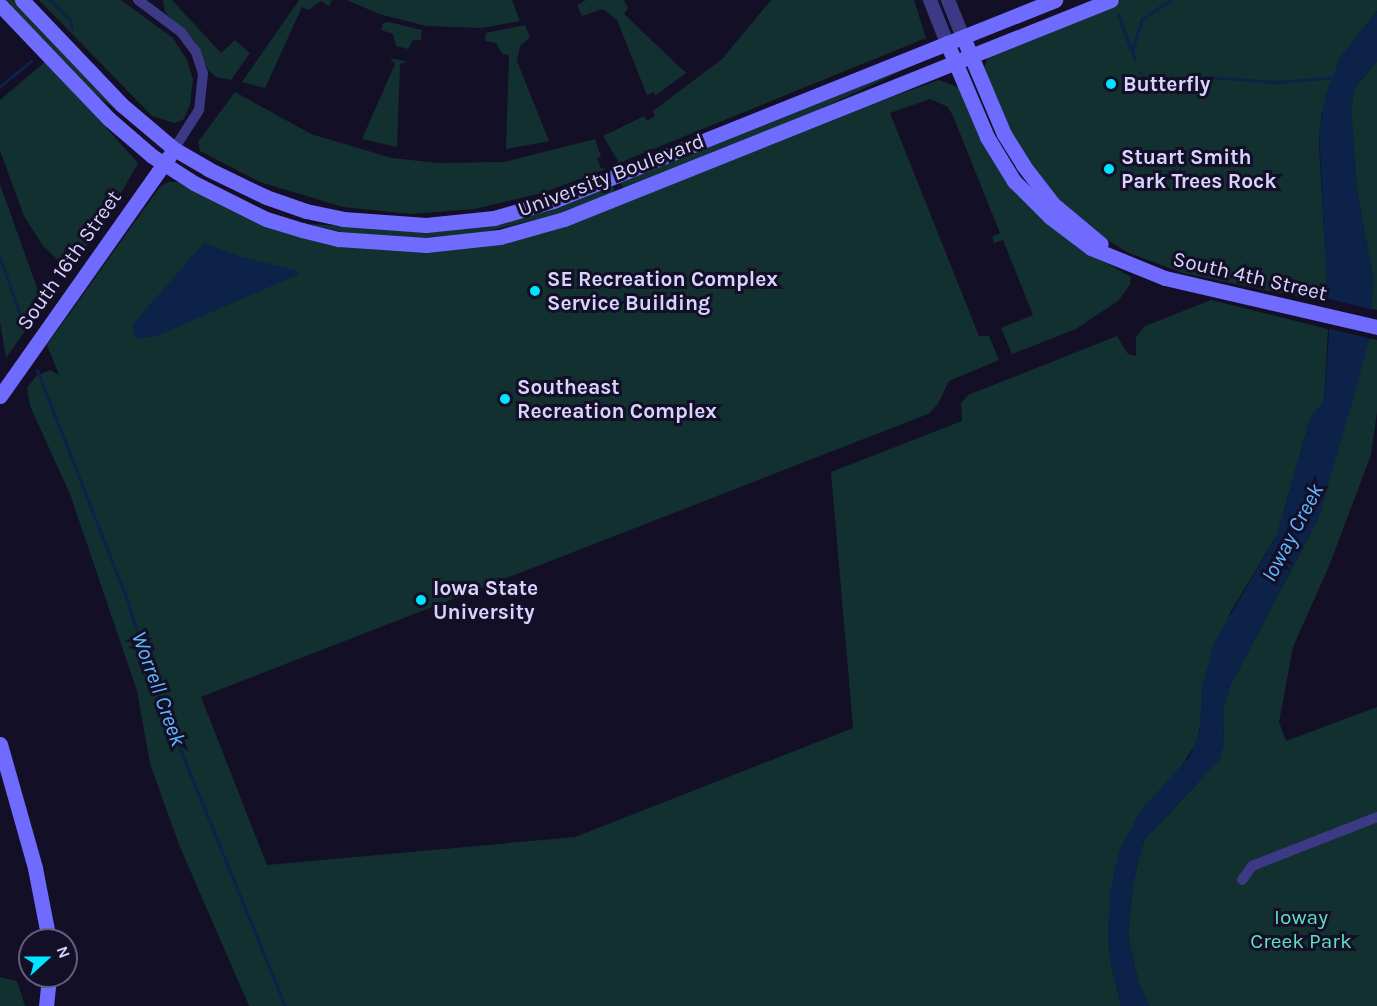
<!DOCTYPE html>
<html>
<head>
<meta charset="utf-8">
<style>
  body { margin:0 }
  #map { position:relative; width:1377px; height:1006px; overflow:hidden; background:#130f26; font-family:Karla,sans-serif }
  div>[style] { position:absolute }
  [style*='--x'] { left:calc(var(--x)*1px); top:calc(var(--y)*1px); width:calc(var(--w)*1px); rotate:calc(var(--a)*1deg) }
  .green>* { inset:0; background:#12302f }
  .water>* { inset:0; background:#0c2248 }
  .pier>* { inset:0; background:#130f26 }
  .stream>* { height:3px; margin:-1.5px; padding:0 1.5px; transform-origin:1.5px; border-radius:1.5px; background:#0c2248 }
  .minor>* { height:10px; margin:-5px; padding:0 5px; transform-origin:5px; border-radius:5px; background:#3d3a85 }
  .tertiary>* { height:14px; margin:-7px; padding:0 7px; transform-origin:7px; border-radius:7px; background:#3d3a85 }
  .secondary>* { height:15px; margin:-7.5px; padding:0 7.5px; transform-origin:7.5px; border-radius:7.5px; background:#6f6bff }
  .dots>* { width:16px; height:16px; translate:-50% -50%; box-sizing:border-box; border:3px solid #130f26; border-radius:50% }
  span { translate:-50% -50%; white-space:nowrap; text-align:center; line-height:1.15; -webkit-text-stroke:6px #130f26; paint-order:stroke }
  .poi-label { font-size:21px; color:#d9d4ff; font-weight:700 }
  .left { translate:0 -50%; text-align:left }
  .street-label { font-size:21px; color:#d9d4ff }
  .park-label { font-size:21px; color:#5fe0c0 }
  .water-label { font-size:22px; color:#62b6ff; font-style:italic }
  .north { position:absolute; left:18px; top:928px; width:60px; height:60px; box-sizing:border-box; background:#130f26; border:2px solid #625e7d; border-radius:50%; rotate:69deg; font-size:16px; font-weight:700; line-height:24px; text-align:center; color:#d9d4ff }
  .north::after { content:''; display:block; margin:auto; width:21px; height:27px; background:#00e5ff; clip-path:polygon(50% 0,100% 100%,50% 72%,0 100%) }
</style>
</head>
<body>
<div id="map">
  <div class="green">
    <div style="clip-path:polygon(4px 0,15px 0,119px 109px,117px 111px,89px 89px)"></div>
    <div style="clip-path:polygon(39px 0,121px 0,173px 38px,187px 60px,193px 79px,190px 105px,183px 120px,174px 123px,152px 116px)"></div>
    <div style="clip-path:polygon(163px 0,172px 0,221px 53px,235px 40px,250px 53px,231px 80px,216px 77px,208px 70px,195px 41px,165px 12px)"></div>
    <div style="clip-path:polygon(299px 0,332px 0,329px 6px,321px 1px,308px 10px,302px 7px,265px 88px,242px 82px)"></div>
    <div style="clip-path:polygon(347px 0,512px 0,520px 21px,482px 28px,426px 26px,379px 14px)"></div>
    <div style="clip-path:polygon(586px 0,624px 0,628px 8px,624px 14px,686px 73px,655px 96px,654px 92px,647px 95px,617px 20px,603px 9px,582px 16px,577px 5px)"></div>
    <div style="clip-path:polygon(771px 0,914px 0,926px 38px,614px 165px,618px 161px,603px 136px,644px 116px,647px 121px,655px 116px,653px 111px,722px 59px)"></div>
    <div style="clip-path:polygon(1122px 0,1377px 0,1377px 11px,1340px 58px,1321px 116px,1319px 146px,1328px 299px,1301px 293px,1299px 297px,1183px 273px,1129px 253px,1074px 220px,1015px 144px,984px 69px,987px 59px,996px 50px)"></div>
    <div style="clip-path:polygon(389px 22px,422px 30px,421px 40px,413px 40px,408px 49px,396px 46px,393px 34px,381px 30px,383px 23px)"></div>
    <div style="clip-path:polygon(525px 25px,530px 37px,520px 46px,517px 61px,549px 141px,506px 149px,509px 55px,502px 54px,496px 43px,485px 41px,486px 33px)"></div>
    <div style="clip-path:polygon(933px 56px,816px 111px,623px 188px,620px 181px)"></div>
    <div style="clip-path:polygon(390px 58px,408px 62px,400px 64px,397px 147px,362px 139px,395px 64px)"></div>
    <div style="clip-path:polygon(46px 61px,138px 163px,108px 216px,69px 270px,43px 246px,24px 216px,0 151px,0 100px)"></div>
    <div style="clip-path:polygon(1377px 61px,1377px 310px,1371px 309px,1373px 277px,1357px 191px,1351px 109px,1354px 89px)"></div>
    <div style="clip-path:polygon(939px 80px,958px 87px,976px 126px,1087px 252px,1131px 277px,1130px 285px,1118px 301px,1076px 329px,1012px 354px,1001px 328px,1033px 315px,1003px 240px,994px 243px,992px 237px,1000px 233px,953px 116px,948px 107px,930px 99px,890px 113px,979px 336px,989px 336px,999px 360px,949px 381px,938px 404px,928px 414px,201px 697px,267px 865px,575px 837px,853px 728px,831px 472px,962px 421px,961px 403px,968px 395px,1117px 336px,1128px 354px,1136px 356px,1136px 337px,1145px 326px,1211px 300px,1328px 329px,1324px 401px,1310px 419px,1277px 535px,1230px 613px,1195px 745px,1115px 867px,1108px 932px,1110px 959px,1121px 1006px,249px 1006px,180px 847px,150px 764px,137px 691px,70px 494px,30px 406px,27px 388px,36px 376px,50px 370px,59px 375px,47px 345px,159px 188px,168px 182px,181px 182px,290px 232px,482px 244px)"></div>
    <div style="clip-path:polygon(235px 92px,311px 134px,392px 158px,439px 163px,504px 162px,595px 139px,601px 156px,597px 158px,601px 168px,606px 169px,542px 193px,474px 209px,411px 214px,343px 207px,260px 182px,200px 151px,198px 142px)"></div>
    <div style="clip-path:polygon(612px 183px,615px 192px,555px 215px,480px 233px,419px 238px,342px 232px,308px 224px,419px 230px)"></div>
    <div style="clip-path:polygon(0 184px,43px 305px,6px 358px,0 322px)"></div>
    <div style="clip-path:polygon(1369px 338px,1377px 340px,1377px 412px,1371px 455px,1329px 566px,1293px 647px,1279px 722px,1286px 741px,1377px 707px,1377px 1006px,1149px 1006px,1138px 981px,1128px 935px,1133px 883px,1144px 840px,1195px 786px,1224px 745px,1223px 709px,1230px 686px,1318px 519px)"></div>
    <div style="clip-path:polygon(0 977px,17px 981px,25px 1006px,0 1006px)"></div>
  </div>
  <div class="water">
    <div style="clip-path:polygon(1377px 11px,1377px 61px,1354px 89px,1351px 109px,1357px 191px,1373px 277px,1371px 332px,1358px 382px,1318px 519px,1230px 686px,1223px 709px,1224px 745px,1220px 759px,1144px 840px,1133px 883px,1128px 935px,1138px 981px,1149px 1006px,1121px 1006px,1110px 959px,1108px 932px,1110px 892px,1119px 851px,1141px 810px,1190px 756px,1200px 729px,1202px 686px,1214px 643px,1277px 535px,1310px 419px,1324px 400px,1329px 334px,1319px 131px,1326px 94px,1340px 58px)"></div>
    <div style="clip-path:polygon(204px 243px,242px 257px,296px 270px,299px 274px,157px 336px,136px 339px,132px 325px)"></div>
  </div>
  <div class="pier">
    <div style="clip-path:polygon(1325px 298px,1374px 310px,1372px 339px,1325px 328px)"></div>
  </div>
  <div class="stream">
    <div style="--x:50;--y:0;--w:28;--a:45"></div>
    <div style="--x:70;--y:20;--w:10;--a:79"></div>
    <div style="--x:1118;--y:14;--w:37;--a:70"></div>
    <div style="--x:1135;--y:60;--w:9;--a:-108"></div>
    <div style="--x:1132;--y:51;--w:34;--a:-73"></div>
    <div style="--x:1142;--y:19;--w:34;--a:-34"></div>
    <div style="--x:1140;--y:73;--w:18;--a:45"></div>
    <div style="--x:1153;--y:86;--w:56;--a:-9.3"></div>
    <div style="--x:1208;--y:77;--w:70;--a:4.1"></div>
    <div style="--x:1278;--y:82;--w:58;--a:-4.9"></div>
    <div style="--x:0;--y:86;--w:40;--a:-39"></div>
    <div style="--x:0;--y:258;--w:75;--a:70.6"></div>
    <div style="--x:37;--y:370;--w:247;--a:68.6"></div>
    <div style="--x:127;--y:600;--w:89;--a:72.4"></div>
    <div style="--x:154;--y:685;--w:347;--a:67.8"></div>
  </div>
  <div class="minor">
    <div style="--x:138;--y:0;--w:54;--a:36.7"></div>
    <div style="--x:181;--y:32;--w:25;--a:53"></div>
    <div style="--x:196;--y:52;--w:22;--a:72"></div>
    <div style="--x:203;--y:73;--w:37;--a:96"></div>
    <div style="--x:199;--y:110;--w:46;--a:122.7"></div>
    <div style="--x:1242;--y:880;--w:17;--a:-54"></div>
    <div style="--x:1252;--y:866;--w:134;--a:-21.4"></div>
  </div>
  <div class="tertiary">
    <div style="--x:930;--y:0;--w:46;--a:68.4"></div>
    <div style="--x:948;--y:0;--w:40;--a:68"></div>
  </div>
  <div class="secondary">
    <div style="--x:22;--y:0;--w:145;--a:46.4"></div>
    <div style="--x:122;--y:105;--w:68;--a:40.2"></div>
    <div style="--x:174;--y:149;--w:39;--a:30"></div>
    <div style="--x:208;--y:169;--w:64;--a:25.8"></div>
    <div style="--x:266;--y:197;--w:42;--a:19.3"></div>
    <div style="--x:306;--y:211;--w:38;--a:12"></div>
    <div style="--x:343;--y:219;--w:83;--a:4.1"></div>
    <div style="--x:426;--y:225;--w:68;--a:-5.9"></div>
    <div style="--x:494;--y:218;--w:61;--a:-16.1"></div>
    <div style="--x:553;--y:201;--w:541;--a:-21.82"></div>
    <div style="--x:0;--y:5;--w:158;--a:46.3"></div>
    <div style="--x:109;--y:119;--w:57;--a:40.7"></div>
    <div style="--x:152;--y:156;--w:50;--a:32.7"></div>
    <div style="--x:194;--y:183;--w:80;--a:26.6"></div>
    <div style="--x:266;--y:219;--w:38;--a:17"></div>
    <div style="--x:302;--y:230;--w:38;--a:14"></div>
    <div style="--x:339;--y:239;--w:87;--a:3.9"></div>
    <div style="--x:426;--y:245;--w:74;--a:-6.2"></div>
    <div style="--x:500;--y:237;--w:66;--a:-15.7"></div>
    <div style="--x:564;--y:219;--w:589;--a:-21.82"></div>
    <div style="--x:963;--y:37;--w:105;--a:67.1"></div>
    <div style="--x:1004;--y:134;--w:36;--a:58"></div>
    <div style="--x:1023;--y:165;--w:49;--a:52.4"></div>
    <div style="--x:1053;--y:204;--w:62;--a:39.8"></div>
    <div style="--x:947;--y:43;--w:102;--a:66.9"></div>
    <div style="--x:987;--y:137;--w:52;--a:58.5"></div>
    <div style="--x:1014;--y:181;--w:51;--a:45"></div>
    <div style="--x:1050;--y:217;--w:51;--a:37.1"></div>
    <div style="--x:1091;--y:248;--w:80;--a:22.1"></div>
    <div style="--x:1165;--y:278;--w:218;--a:13"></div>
    <div style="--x:0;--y:396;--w:294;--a:-54.8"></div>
    <div style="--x:0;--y:744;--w:129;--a:74.2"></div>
    <div style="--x:35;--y:868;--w:73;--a:79"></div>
    <div style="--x:46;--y:1006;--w:30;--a:-84"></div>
  </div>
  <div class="dots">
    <div style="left:1111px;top:84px;background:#00e5ff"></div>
    <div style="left:1109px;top:169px;background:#00e5ff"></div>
    <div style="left:535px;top:291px;background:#00e5ff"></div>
    <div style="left:505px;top:399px;background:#00e5ff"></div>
    <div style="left:421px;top:600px;background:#00e5ff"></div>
  </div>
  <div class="poi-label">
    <span class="left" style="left:1123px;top:84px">Butterfly</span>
    <span class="left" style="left:1121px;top:169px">Stuart Smith<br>Park Trees Rock</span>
    <span class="left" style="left:547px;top:291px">SE Recreation Complex<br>Service Building</span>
    <span class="left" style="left:517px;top:399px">Southeast<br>Recreation Complex</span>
    <span class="left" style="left:433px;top:600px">Iowa State<br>University</span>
  </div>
  <div class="street-label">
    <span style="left:611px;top:175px;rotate:-21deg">University Boulevard</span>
    <span style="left:69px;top:260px;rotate:-55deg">South 16th Street</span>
    <span style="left:1250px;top:276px;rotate:13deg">South 4th Street</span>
  </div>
  <div class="park-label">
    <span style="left:1301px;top:929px">Ioway<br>Creek Park</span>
  </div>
  <div class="water-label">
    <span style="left:1293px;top:533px;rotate:-62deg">Ioway Creek</span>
    <span style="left:158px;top:689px;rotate:70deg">Worrell Creek</span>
  </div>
  <div class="north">N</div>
</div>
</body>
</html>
